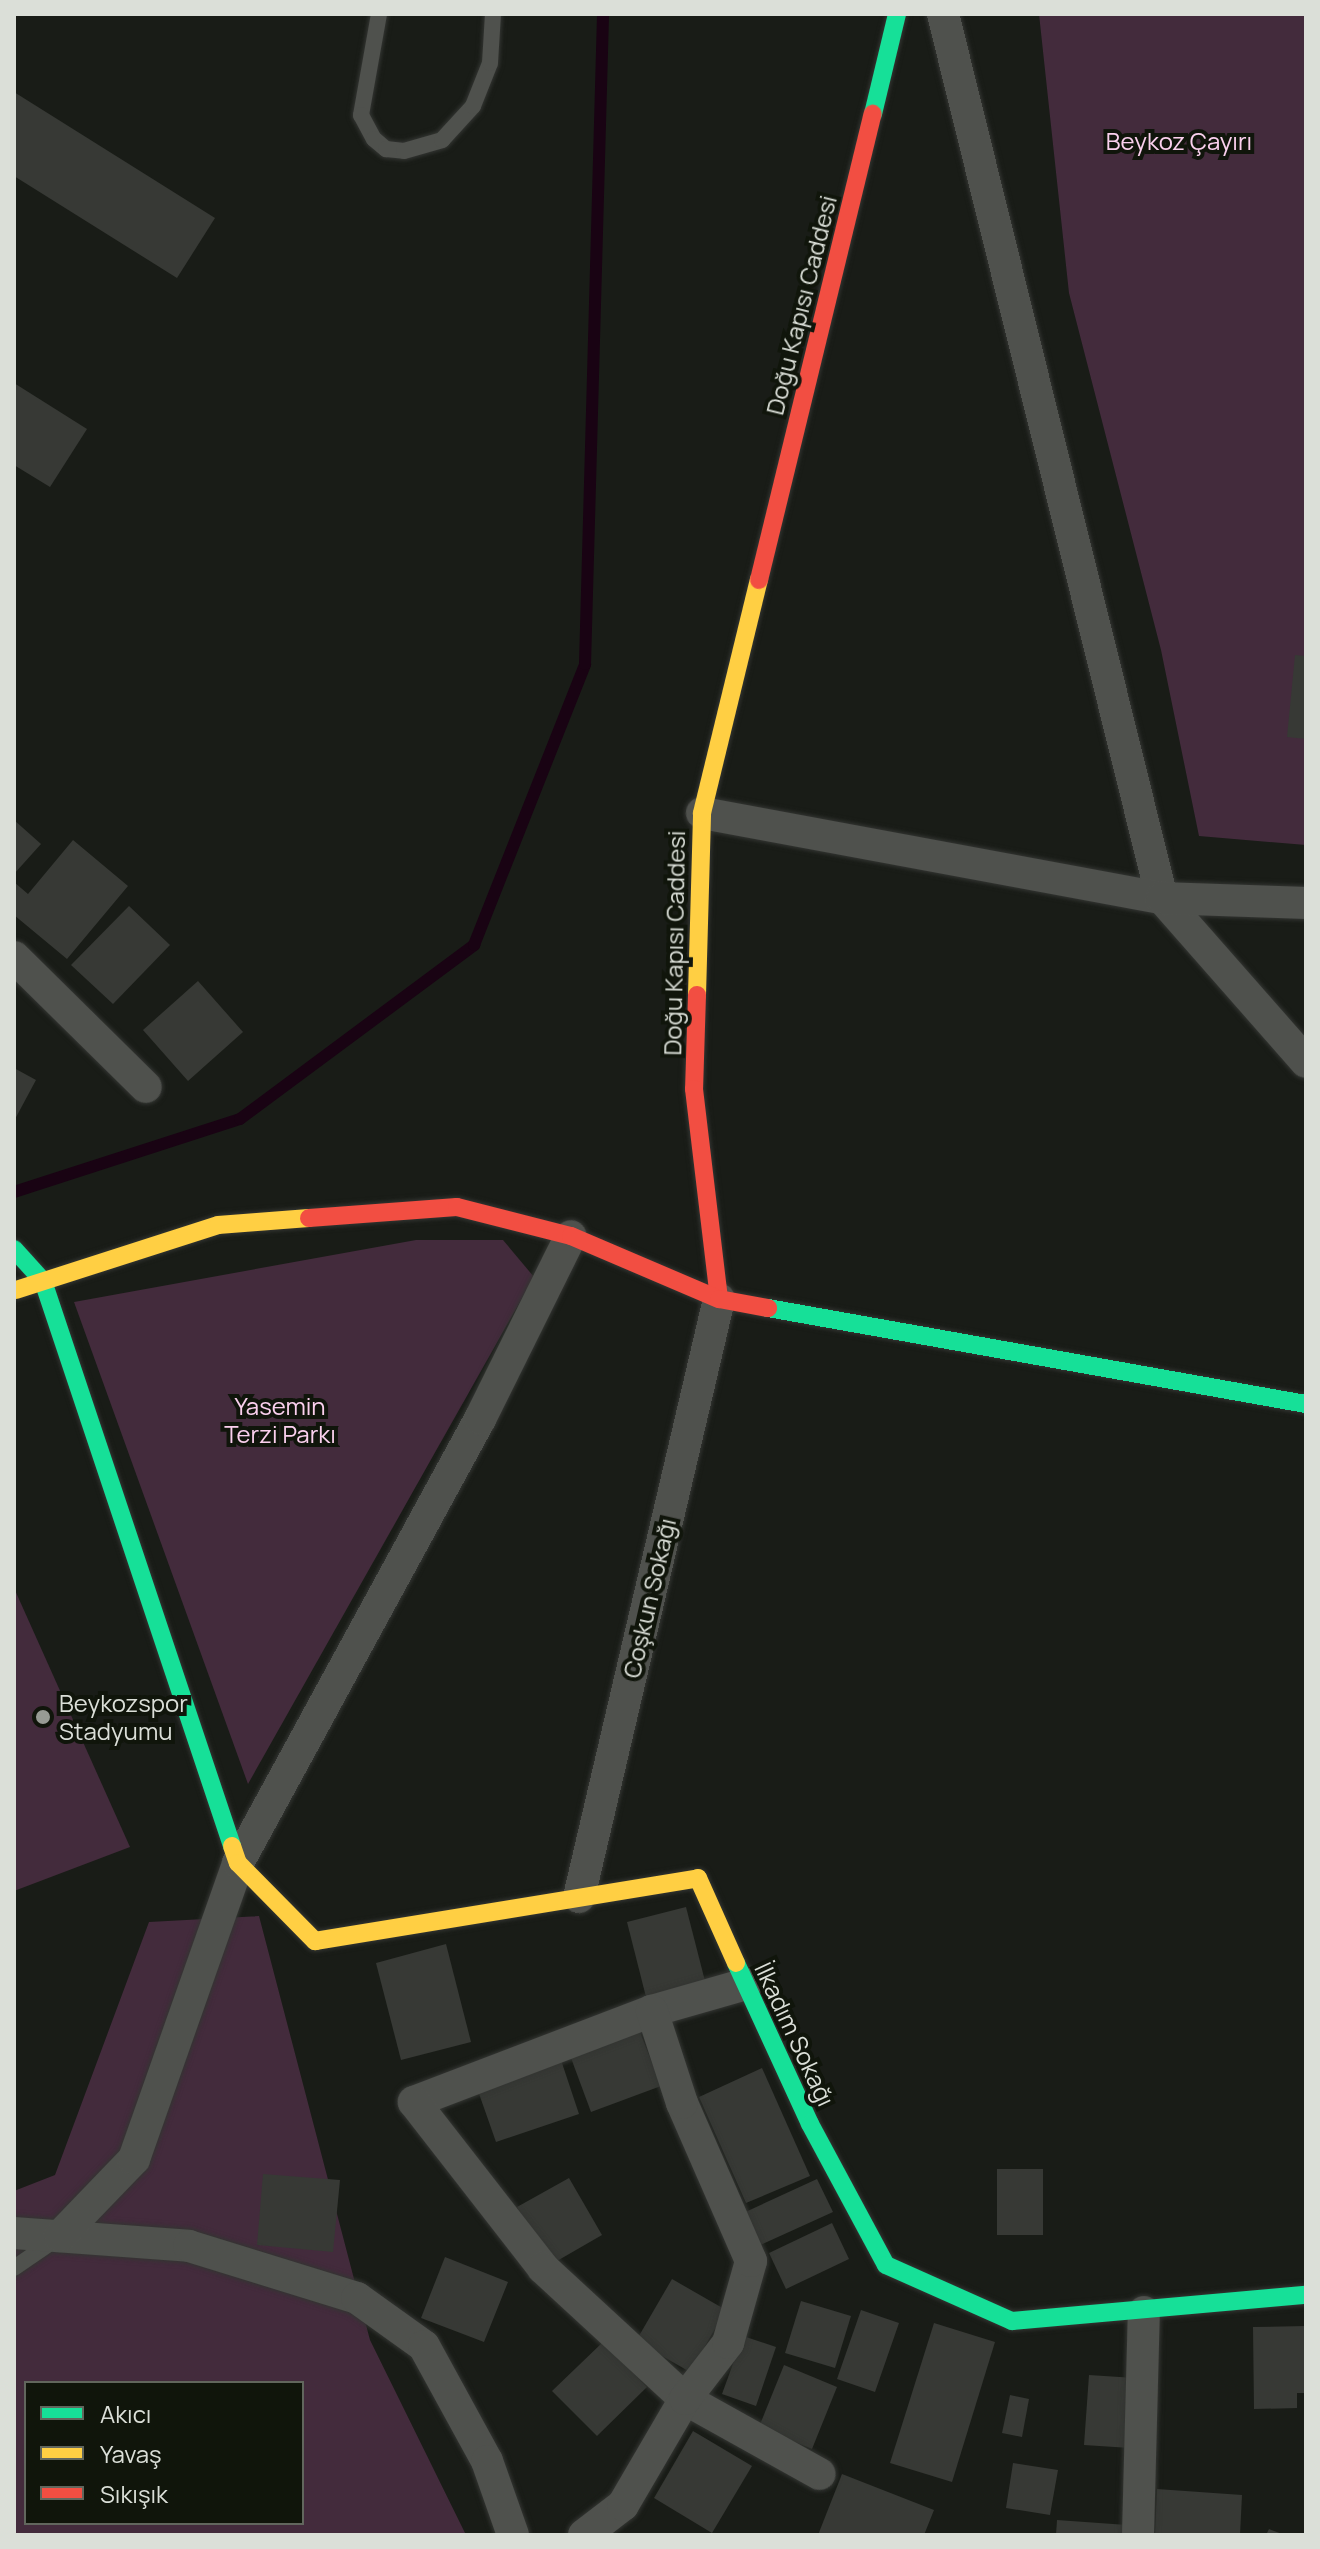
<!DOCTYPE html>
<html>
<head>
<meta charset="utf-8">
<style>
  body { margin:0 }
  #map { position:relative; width:1320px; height:2549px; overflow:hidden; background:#191c17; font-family:Manrope,sans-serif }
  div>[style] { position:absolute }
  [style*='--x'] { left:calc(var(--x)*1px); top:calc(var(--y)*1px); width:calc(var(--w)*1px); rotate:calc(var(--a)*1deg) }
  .green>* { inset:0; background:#432b3c }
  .stream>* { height:12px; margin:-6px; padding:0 6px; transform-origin:6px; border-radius:6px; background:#190313 }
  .building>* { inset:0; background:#373935 }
  .roads { filter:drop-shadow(0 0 2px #333532) drop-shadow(0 0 2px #333532) }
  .lane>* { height:16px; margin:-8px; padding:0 8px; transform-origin:8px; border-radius:8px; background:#4f514d }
  .street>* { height:32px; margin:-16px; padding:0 16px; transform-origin:16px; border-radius:16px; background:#4f514d }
  .fast>* { height:18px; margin:-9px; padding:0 9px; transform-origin:9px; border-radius:9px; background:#16e098 }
  .slow>* { height:18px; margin:-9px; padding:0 9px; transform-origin:9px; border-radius:9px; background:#ffcf43 }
  .jam>* { height:18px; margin:-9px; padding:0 9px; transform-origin:9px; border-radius:9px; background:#f24e42 }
  .dots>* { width:22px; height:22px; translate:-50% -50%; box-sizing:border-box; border:4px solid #10150b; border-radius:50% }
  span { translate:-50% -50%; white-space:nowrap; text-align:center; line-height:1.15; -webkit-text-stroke:8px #10150b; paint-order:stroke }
  .park-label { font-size:24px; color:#fbd0ee }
  .street-label { font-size:24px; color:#dbdfd8 }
  .poi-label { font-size:24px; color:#dbdfd8 }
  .left { translate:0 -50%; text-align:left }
  .frame { position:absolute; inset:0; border:16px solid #dbdfd8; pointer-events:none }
  .legend { position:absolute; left:24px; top:2381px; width:280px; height:144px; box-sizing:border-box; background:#10150b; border:2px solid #61665d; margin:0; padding:10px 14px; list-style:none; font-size:24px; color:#dbdfd8 }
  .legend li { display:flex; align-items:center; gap:16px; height:40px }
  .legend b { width:40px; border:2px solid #61665d }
</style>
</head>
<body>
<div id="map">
  <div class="green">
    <div style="clip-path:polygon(1039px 14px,1306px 14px,1306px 845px,1199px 836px,1161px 650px,1069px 293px)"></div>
    <div style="clip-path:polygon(416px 1240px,503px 1240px,534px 1277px,248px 1784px,74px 1302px)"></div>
    <div style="clip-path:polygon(14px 1588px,130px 1847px,14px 1891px)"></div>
    <div style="clip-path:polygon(evenodd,259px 1916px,370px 2340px,466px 2535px,14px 2535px,14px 2191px,55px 2175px,149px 1922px,259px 1916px,26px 2383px,302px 2383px,302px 2523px,26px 2523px,26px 2383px)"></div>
  </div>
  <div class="stream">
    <div style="--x:14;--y:1192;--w:237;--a:-17.9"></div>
    <div style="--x:240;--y:1119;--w:292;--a:-36.6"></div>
    <div style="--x:474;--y:945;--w:302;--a:-68.4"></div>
    <div style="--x:585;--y:664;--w:650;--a:-88.41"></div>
  </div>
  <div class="building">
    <div style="clip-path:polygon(14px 92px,215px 218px,177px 278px,14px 176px)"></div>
    <div style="clip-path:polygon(14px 383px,87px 429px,50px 487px,14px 465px)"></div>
    <div style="clip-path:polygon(1295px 655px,1306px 656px,1306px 739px,1287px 737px)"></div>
    <div style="clip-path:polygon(14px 820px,41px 844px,14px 874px)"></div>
    <div style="clip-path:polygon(73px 840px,128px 886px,67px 959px,14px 915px,14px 882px,28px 894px)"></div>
    <div style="clip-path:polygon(129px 906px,170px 945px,113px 1004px,71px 965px)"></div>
    <div style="clip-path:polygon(198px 981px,243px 1032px,188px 1081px,143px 1030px)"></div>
    <div style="clip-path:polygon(14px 1068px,36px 1080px,14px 1121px)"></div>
    <div style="clip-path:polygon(686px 1907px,705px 1981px,646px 1997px,627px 1922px)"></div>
    <div style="clip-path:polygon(446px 1944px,471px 2042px,401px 2060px,376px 1963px)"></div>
    <div style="clip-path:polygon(640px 2032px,661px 2086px,591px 2112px,571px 2058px)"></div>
    <div style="clip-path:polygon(561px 2060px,579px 2114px,496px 2142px,477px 2088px)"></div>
    <div style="clip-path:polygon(762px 2068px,810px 2176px,746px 2203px,699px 2097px)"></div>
    <div style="clip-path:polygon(997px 2169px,1043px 2169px,1043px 2235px,997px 2235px)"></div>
    <div style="clip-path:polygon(263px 2174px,340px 2180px,333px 2252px,257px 2245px)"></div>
    <div style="clip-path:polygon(569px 2178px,602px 2235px,550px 2265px,517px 2207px)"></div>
    <div style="clip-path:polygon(817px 2179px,833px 2212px,756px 2247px,741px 2214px)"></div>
    <div style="clip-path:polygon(832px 2223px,849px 2259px,786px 2289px,769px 2253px)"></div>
    <div style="clip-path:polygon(445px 2257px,508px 2282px,484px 2342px,421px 2318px)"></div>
    <div style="clip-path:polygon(672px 2279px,726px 2310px,690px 2372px,636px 2341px)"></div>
    <div style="clip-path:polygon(801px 2301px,851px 2316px,835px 2368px,785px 2353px)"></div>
    <div style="clip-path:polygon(861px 2310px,899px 2323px,875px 2392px,837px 2379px)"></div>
    <div style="clip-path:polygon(934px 2323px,995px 2342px,952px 2482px,890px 2463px)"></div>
    <div style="clip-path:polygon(1306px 2326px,1306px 2393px,1297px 2393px,1297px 2408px,1254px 2409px,1253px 2327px)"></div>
    <div style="clip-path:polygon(743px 2336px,776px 2347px,756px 2406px,722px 2394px)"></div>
    <div style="clip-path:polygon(603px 2342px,647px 2387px,597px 2436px,552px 2391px)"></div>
    <div style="clip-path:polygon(784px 2365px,837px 2387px,812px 2449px,759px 2427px)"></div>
    <div style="clip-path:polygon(1089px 2375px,1135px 2378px,1130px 2448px,1084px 2445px)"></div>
    <div style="clip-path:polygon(1010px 2395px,1029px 2399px,1022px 2437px,1002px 2433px)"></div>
    <div style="clip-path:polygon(693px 2431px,752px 2466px,712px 2533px,654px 2498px)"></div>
    <div style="clip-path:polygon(1013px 2463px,1058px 2470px,1050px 2515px,1006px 2508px)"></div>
    <div style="clip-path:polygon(842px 2474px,934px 2510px,924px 2535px,818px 2535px)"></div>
    <div style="clip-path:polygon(1157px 2489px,1242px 2495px,1240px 2535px,1155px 2535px)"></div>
    <div style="clip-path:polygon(1057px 2520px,1127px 2525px,1126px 2535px,1056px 2535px)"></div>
    <div style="clip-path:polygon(1269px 2529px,1285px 2535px,1266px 2535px)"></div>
  </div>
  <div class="roads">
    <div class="lane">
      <div style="--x:379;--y:14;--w:103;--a:100.1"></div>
      <div style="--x:361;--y:115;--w:27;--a:62"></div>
      <div style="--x:374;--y:139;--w:16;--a:40"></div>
      <div style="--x:386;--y:149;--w:18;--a:6"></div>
      <div style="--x:404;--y:151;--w:40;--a:-16"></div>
      <div style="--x:442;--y:140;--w:46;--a:-47.6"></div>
      <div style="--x:473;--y:106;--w:46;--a:-68.4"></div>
      <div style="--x:490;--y:63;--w:49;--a:-86.5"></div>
      <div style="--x:14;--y:2268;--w:51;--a:-34.6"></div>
    </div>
    <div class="street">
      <div style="--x:943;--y:14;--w:911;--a:76.09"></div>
      <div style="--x:1162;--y:898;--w:218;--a:48.7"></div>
      <div style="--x:702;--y:813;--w:468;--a:10.5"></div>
      <div style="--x:1162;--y:898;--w:144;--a:2"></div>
      <div style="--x:14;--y:957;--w:185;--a:44.6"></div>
      <div style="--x:579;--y:1897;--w:614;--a:-76.82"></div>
      <div style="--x:746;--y:1984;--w:98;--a:164"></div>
      <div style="--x:652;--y:2011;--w:255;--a:159.1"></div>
      <div style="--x:414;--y:2102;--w:210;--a:52.1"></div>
      <div style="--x:543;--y:2268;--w:193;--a:42.7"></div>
      <div style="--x:685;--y:2399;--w:154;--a:29.1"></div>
      <div style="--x:14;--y:2233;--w:175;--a:4.2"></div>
      <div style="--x:189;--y:2246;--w:176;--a:17.2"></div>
      <div style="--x:357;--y:2298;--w:82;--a:35.6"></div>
      <div style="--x:424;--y:2346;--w:131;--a:61.3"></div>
      <div style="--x:487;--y:2461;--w:78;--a:70.6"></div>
      <div style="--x:60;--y:2236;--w:107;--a:-46.1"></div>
      <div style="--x:134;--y:2159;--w:314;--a:-70.6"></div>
      <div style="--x:238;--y:1863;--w:506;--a:-61.41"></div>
      <div style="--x:480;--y:1419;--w:204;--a:-63.6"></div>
      <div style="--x:584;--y:2535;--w:49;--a:-37.6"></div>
      <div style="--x:623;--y:2505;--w:123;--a:-59.7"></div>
      <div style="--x:685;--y:2399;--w:71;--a:-52.5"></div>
      <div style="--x:728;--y:2343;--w:85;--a:-74.3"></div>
      <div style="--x:751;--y:2261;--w:172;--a:-113.6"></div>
      <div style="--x:682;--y:2103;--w:97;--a:-108.1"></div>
      <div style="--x:1138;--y:2535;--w:223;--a:-88.5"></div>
    </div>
    <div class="fast">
      <div style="--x:873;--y:114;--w:103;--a:-76.5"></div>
      <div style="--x:14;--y:1249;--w:43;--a:47.8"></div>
      <div style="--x:43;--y:1281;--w:596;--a:71.5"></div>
      <div style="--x:768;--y:1308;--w:546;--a:10.12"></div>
      <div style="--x:736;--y:1963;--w:177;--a:65.3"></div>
      <div style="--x:810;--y:2124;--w:160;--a:61.7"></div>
      <div style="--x:886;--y:2265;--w:138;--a:24"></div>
      <div style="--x:1012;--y:2321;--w:295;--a:-5.1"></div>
    </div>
    <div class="slow">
      <div style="--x:697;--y:995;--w:182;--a:-88.4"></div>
      <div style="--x:702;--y:813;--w:240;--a:-76.3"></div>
      <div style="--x:16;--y:1290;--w:212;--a:-17.8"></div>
      <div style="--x:218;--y:1225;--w:91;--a:-4.4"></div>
      <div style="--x:232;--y:1846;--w:18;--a:71"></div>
      <div style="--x:238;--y:1863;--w:110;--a:45.4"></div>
      <div style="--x:315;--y:1941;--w:388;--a:-9.3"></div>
      <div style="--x:698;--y:1878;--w:93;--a:65.9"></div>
    </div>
    <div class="jam">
      <div style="--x:759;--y:580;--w:480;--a:-76.3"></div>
      <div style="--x:697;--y:995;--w:94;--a:91.8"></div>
      <div style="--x:694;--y:1089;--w:211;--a:83.2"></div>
      <div style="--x:309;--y:1218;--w:148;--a:-4.3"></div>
      <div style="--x:457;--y:1207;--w:118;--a:14.3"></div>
      <div style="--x:571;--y:1236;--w:161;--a:23.1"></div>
      <div style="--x:719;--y:1299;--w:50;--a:10.4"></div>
    </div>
  </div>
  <div class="dots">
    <div style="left:43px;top:1717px;background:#979b94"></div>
  </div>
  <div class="park-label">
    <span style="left:1179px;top:141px">Beykoz Çayırı</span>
    <span style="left:280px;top:1420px">Yasemin<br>Terzi Parkı</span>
  </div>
  <div class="street-label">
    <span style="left:801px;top:305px;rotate:-76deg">Doğu Kapısı Caddesi</span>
    <span style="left:674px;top:943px;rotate:-89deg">Doğu Kapısı Caddesi</span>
    <span style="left:649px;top:1598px;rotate:-77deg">Coşkun Sokağı</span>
    <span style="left:795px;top:2034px;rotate:65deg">İlkadım Sokağı</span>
  </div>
  <div class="poi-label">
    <span class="left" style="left:59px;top:1717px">Beykozspor<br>Stadyumu</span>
  </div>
  <div class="frame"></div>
  <ul class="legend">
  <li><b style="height:10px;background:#16e098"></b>Akıcı</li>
  <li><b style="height:10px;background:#ffcf43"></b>Yavaş</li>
  <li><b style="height:10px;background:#f24e42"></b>Sıkışık</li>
  </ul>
</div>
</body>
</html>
